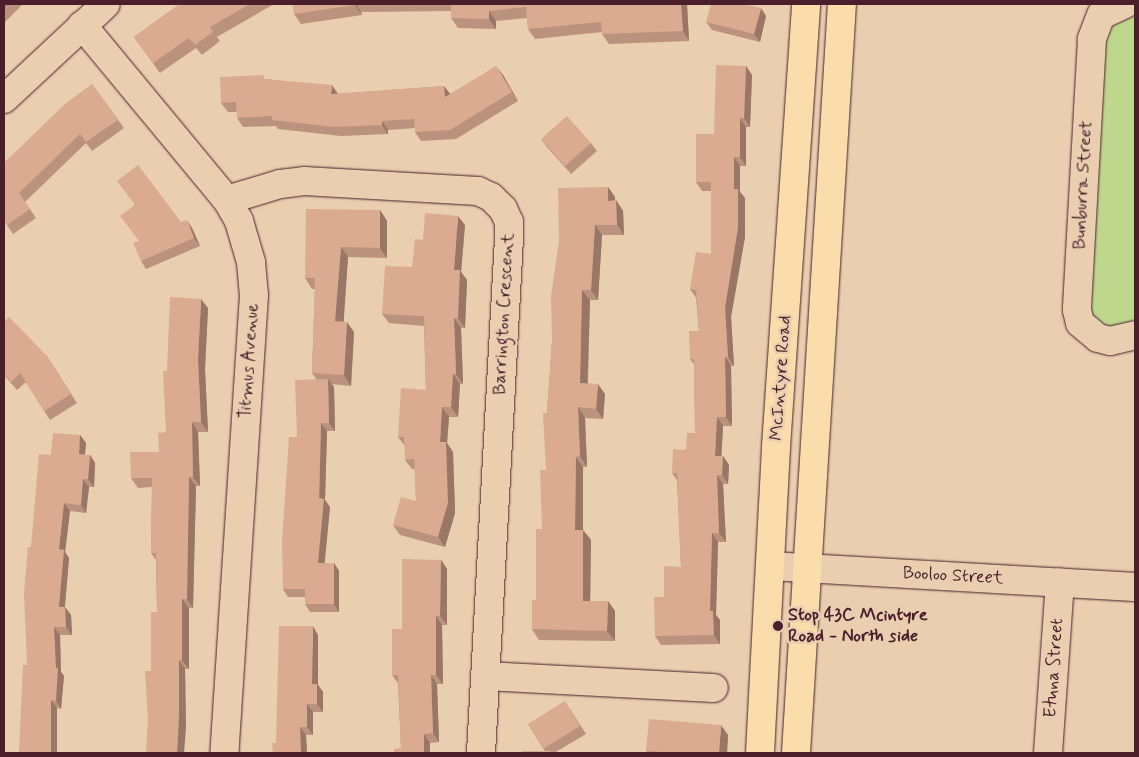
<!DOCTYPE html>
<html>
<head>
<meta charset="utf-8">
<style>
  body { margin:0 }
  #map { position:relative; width:1139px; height:757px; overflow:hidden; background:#e9ceb0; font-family:Mynerve,sans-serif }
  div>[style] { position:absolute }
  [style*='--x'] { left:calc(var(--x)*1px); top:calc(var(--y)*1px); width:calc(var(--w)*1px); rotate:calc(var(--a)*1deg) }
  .green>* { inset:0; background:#bfd78d }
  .roads { filter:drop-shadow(0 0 1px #4a1f2b) drop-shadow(0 0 1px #4a1f2b) }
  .minor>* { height:28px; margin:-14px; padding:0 14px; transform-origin:14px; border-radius:14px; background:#e9ceb0 }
  .major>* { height:28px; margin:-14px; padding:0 14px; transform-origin:14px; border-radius:14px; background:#faddab }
  .wall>* { inset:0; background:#bb927d }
  .shaded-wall>* { inset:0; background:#976 }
  .building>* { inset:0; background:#daaa91 }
  .dots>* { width:14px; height:14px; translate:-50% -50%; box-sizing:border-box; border:2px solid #e9ceb0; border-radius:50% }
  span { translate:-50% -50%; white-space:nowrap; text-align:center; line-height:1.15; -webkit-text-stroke:5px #e9ceb0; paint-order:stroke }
  .street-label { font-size:18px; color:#4a1f2b }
  .poi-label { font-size:18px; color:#4a1f2b; font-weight:700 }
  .left { translate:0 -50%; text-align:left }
  .frame { position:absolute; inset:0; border:5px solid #4a1f2b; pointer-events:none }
</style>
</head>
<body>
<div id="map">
  <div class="green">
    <div style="clip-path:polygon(1132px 17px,1135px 19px,1135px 320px,1106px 329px,1093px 319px,1091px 310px,1107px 33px,1117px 21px)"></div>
  </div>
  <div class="roads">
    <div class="minor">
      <div style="--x:1125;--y:4;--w:26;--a:155"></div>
      <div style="--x:1101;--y:15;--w:26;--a:111"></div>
      <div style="--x:1092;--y:39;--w:271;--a:93.2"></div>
      <div style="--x:1077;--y:310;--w:13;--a:77"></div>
      <div style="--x:1080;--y:323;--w:23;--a:40"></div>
      <div style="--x:1098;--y:338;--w:12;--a:14"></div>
      <div style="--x:1110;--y:341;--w:26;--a:-13"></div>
      <div style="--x:82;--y:25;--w:227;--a:50.4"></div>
      <div style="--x:227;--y:200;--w:24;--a:60"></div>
      <div style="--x:239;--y:221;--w:43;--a:73.7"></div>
      <div style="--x:251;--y:262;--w:33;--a:85"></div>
      <div style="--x:254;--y:295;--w:459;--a:93.7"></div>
      <div style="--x:4;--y:99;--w:139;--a:-43"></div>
      <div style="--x:227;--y:200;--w:55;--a:-16.8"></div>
      <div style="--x:280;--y:184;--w:24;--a:-7"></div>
      <div style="--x:304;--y:181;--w:174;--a:3.3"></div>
      <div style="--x:478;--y:191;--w:14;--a:25"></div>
      <div style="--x:491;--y:197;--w:17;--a:45"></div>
      <div style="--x:503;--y:209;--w:14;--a:65"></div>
      <div style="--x:509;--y:222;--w:16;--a:90"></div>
      <div style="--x:509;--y:238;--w:516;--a:93.11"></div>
      <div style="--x:771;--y:566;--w:365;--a:3.3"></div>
      <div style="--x:485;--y:676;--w:229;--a:3"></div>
      <div style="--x:1048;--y:753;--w:171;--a:-86"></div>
    </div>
    <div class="major">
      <div style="--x:760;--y:753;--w:306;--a:-87"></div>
      <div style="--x:776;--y:447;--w:444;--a:-86.1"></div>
      <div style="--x:796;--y:753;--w:750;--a:-86.49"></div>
    </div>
  </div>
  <div class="wall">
    <div style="clip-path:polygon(4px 4px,23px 4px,4px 23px)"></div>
    <div style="clip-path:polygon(180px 4px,274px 4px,217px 37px,220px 41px,202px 55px,196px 48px,160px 73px,134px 37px)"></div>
    <div style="clip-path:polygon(293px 4px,687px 4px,689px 41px,609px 44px,602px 34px,602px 32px,535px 39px,528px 29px,527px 18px,496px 21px,496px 29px,458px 28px,451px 18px,451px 11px,361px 12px,362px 15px,301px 24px,294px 14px)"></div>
    <div style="clip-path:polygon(766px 16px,760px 42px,712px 30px,706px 22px)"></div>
    <div style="clip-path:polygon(746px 66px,752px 75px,750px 127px,746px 127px,746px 166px,740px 166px,740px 192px,745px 198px,745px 237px,731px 317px,734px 366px,731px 366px,732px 426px,723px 426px,721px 456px,723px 456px,729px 465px,728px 484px,723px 484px,726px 542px,718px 542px,716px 615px,720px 620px,720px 644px,661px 645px,655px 636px,664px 597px,681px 567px,677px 480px,672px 473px,695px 433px,694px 364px,690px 359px,699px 331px,696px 298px,690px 289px,711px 254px,711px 191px,702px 191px,696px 182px,714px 134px)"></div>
    <div style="clip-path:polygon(503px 75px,518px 101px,456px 139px,421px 141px,415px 132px,415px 128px,388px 130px,388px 134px,341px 136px,278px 129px,276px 126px,243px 127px,237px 118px,237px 112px,228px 112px,221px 103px,268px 79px,338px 94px,444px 86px,450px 94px)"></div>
    <div style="clip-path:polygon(92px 84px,124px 128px,92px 151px,86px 143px,25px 202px,36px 218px,13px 234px,5px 222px,4px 223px,4px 163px)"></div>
    <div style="clip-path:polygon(541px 139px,591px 143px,597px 151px,571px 174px,547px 147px)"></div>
    <div style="clip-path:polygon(608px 187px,615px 197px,615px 201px,616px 200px,623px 211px,624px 235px,602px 235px,598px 300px,590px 300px,588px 383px,605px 394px,603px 419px,585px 418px,587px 467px,583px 467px,583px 530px,591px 540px,590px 601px,608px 601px,615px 611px,615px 641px,539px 640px,532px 629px,536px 600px,542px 529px,546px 470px,547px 413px,552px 341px)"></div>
    <div style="clip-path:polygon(380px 210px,387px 221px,387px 258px,348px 257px,343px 322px,354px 332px,351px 386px,332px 384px,334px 387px,335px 431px,327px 431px,325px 500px,330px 507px,324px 563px,334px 563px,339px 571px,339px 612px,310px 612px,305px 604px,305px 597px,288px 597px,283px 589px,297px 437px,317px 380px,312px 373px,315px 289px,312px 289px,305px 278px)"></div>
    <div style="clip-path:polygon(181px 222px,192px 228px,200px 246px,146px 269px,141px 261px)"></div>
    <div style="clip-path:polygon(465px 225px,461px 272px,467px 280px,465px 328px,461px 328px,463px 384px,460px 384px,458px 417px,449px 417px,447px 443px,453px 452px,455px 513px,445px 547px,400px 535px,393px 525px,416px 501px,415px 469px,412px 469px,405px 460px,405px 446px,398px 437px,426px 390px,424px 326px,389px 323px,382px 314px,412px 267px,423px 240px)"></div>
    <div style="clip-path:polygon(208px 308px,205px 369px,208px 432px,198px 432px,200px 486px,196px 486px,193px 608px,189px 608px,189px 669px,185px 669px,186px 728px,151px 671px,157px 612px,156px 560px,151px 553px,152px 487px,138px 488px,131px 478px,159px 452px,166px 432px,167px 371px)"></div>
    <div style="clip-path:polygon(4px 322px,47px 356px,77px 403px,50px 420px,26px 382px,17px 390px,4px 375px)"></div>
    <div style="clip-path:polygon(80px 435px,86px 443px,85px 455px,90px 455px,95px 463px,94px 487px,89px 487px,86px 513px,70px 511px,65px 552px,69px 558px,65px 607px,71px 615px,72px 635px,60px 635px,61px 672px,64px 676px,61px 709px,57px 708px,57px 753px,19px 753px,27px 665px,31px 547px,51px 455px)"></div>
    <div style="clip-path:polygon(441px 560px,447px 569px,447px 625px,442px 625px,443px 684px,437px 684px,439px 742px,430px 743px,430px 753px,394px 753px,401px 748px,398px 683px,392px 675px,402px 629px)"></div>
    <div style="clip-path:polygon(318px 635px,318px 685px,323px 692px,323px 712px,313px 712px,313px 735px,306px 735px,307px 753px,273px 753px)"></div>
    <div style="clip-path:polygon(570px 709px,586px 734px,554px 753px,522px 753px,545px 751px,528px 724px)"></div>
    <div style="clip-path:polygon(728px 735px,727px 753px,648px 753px,646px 751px)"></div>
  </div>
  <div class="shaded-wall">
    <div style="clip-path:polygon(354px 4px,356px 4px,361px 12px,362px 15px)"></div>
    <div style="clip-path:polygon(681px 4px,687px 4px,689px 41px,683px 31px)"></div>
    <div style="clip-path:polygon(761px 8px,766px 16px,760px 42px,754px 34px)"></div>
    <div style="clip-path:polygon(489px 11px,496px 21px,496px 29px,489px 19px)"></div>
    <div style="clip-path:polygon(496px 66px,503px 75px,518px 101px,512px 92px)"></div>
    <div style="clip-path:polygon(746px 66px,752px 75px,750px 127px,744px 118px)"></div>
    <div style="clip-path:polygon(332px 85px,338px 94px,331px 94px)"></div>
    <div style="clip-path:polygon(444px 86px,451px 95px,445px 97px)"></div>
    <div style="clip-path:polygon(740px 118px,746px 127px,746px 166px,740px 157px)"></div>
    <div style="clip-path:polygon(382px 121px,388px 130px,388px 134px,382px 125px)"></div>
    <div style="clip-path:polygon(734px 157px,740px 166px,740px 192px,745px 198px,745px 237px,731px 317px,734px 366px,728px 357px,725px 308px,734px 189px)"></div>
    <div style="clip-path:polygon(608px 187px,615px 197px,615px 211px,608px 201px)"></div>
    <div style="clip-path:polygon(616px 200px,623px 211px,624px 235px,617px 225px)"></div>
    <div style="clip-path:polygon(380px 210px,387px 221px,387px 258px,380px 248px)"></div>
    <div style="clip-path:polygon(458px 216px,465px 225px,461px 272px,467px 280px,465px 328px,458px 318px,454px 270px)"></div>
    <div style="clip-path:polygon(187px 220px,192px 228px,200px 246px,194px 238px)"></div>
    <div style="clip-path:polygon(595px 225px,602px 235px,598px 300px,591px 290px)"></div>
    <div style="clip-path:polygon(341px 247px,348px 257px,343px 332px,335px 321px)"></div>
    <div style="clip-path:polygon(582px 290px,590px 300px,587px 393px,580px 383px)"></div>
    <div style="clip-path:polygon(201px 299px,208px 308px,205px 369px,208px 432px,201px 422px,198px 360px)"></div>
    <div style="clip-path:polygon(454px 318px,461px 328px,463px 384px,456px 374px)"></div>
    <div style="clip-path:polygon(347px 322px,354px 332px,351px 386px,344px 375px)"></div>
    <div style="clip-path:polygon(725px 357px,731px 366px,732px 426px,726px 417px)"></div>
    <div style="clip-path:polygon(453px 374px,460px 384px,458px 417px,451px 407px)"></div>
    <div style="clip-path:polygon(328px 379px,334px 387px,335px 431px,329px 423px)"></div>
    <div style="clip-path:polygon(598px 384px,605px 394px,603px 419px,596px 409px)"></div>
    <div style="clip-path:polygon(442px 407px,449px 417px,447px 443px,453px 452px,455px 513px,445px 547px,438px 537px,440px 442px)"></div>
    <div style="clip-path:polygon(578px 407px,585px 418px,587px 467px,580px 456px)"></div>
    <div style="clip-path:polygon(717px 417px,723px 426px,721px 465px,715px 456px)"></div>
    <div style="clip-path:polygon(192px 422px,198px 432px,200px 486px,193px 477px)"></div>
    <div style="clip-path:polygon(321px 423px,327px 431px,325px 500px,330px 507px,324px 571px,318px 563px)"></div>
    <div style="clip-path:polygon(80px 435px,86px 443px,84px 462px,79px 454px)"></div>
    <div style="clip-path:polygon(90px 455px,95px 463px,94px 487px,88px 479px)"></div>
    <div style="clip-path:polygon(723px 456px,729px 465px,728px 484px,722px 475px)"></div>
    <div style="clip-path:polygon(576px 457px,583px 467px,583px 540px,575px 530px)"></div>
    <div style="clip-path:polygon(717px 475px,723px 484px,726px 542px,719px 533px)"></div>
    <div style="clip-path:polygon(189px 477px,196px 486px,193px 608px,187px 599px)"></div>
    <div style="clip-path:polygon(83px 479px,89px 487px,86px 513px,81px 505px)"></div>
    <div style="clip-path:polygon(64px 503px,70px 511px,65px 552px,69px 558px,64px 615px,59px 607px,59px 549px)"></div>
    <div style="clip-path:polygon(583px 530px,591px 540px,590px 611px,583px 601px)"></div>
    <div style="clip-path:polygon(712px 533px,718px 542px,716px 615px,720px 620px,720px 644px,714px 635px,710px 611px)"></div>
    <div style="clip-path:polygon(441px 560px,447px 569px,447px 625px,440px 616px)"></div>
    <div style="clip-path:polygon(334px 563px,339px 571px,339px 612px,334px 604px)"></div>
    <div style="clip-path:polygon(182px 599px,189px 608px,189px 669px,182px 660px)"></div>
    <div style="clip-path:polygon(608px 601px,615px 611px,615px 641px,607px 631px)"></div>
    <div style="clip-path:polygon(65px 607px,71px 615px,72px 635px,66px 627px)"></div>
    <div style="clip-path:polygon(436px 616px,442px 625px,443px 684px,436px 675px)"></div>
    <div style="clip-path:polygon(313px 626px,318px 635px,318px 685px,323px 692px,323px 712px,317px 704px,312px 684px)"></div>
    <div style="clip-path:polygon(54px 627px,60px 635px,61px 672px,64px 676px,61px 709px,56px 701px)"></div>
    <div style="clip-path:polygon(179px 660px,185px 669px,186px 728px,184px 753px,177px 753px)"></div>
    <div style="clip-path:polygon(431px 675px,437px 684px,439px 742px,433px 733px)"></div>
    <div style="clip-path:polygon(51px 700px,57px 708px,57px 753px,51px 753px)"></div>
    <div style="clip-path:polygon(307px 704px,313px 712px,313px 735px,307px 727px)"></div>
    <div style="clip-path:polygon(721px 725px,728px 735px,727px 753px,719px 753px)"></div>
    <div style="clip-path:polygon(300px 727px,306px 735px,307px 753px,301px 753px)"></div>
    <div style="clip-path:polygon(424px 734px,430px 743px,430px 753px,424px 753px)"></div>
  </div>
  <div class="building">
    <div style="clip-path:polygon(180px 4px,250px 4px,210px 27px,213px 32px,195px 45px,189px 38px,153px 63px,134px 37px)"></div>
    <div style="clip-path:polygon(293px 4px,354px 4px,355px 5px,294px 14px)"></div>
    <div style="clip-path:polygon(451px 4px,681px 4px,683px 31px,602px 34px,601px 22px,528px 29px,526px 7px,489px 11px,489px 19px,451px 18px)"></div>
    <div style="clip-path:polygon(711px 4px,743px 4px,761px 8px,754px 34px,706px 22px)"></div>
    <div style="clip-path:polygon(716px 65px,746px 66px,744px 118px,740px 118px,740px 157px,734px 157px,734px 189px,738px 189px,738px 228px,725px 308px,728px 357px,725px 357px,726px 417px,717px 417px,715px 456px,723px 456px,722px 475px,717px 475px,719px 533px,712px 533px,710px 611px,713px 611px,714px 635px,655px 636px,654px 597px,664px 597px,664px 566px,681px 567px,677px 473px,672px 473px,673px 449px,686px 450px,687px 433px,695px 433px,694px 359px,690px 359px,689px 331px,699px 331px,696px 290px,690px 289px,696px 252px,711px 254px,711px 182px,696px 182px,696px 134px,714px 134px)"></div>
    <div style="clip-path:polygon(496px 66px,512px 92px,450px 130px,415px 132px,414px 119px,382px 121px,382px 125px,334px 127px,272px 120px,272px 116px,237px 118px,236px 102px,221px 103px,220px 77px,264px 75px,264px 79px,332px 85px,331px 94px,444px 86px,445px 97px)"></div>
    <div style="clip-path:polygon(92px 84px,118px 120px,86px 142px,80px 134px,19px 193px,30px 209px,7px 225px,4px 221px,4px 163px,65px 104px)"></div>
    <div style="clip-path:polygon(567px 116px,591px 143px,565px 166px,541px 139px)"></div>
    <div style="clip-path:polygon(138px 165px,181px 222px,187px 220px,194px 238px,141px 261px,133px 243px,139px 241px,120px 216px,135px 205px,117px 181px)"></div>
    <div style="clip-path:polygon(608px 187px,608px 201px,616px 200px,617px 225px,595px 225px,591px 290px,582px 290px,580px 383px,598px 384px,596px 409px,578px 407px,580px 456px,576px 457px,575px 530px,583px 530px,583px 601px,608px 601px,607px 631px,532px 629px,532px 600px,536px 600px,536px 529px,542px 529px,540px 470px,546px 470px,543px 413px,547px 413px,552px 341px,551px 296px,559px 241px,558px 188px)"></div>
    <div style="clip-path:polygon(306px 209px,380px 210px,380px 248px,341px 247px,335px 321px,347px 322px,344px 375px,312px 373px,315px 278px,305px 278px)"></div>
    <div style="clip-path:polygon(425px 213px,458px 216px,454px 270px,460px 270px,458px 318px,454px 318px,456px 374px,453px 374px,451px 407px,442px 407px,440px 442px,446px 442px,448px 503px,438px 537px,393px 525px,401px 497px,416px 501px,414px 459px,405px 460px,404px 437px,398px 437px,401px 388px,426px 390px,424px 316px,382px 314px,385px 266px,412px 267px,415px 239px,423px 240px)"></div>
    <div style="clip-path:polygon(170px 297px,201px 299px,198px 360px,201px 422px,192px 422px,193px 477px,189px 477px,187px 599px,182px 599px,182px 660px,179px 660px,179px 718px,177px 753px,146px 753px,148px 719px,145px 671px,151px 671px,151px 612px,157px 612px,156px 553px,151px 553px,152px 478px,131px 478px,130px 452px,159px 452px,158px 433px,166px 432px,163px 371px,167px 371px)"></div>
    <div style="clip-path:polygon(9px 317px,47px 356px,71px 394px,44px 411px,20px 373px,11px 382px,4px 374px,4px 322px)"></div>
    <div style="clip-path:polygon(328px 379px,329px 423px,321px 423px,319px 498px,324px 499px,318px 563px,334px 563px,334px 604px,305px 604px,305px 589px,283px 589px,282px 541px,289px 437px,297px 437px,295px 380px)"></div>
    <div style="clip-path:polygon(53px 433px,80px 435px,79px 454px,90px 455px,88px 479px,83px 479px,81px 505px,64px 503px,59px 549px,64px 550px,59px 607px,65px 607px,66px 627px,54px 627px,56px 668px,58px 668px,56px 701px,51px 700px,51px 753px,19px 753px,23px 665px,27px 665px,24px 593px,28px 547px,31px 547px,39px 454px,51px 455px)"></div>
    <div style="clip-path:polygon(402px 559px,441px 560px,440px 616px,436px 616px,436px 675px,431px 675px,433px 733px,424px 734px,424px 753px,394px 753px,394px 749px,401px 748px,398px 675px,392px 675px,392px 629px,402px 629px)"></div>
    <div style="clip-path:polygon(279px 626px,313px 626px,312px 684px,317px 684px,317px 704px,307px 704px,307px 727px,300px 727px,301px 753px,273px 753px,272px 743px,276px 743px)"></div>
    <div style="clip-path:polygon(565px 701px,580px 726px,543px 749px,528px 724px)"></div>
    <div style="clip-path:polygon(649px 719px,721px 725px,719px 753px,662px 753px,662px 752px,646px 751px)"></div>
    <div style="clip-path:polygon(522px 751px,551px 751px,551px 753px,522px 753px)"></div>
  </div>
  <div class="dots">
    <div style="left:778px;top:626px;background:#4a1f2b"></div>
  </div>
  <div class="street-label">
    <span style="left:1083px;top:185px;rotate:-87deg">Bunburra Street</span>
    <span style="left:504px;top:314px;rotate:-87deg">Barrington Crescent</span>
    <span style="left:249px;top:361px;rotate:-86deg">Titmus Avenue</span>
    <span style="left:781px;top:378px;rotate:-86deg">McIntyre Road</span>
    <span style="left:953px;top:576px;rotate:3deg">Booloo Street</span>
    <span style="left:1054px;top:668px;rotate:-86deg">Etuna Street</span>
  </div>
  <div class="poi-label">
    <span class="left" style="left:788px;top:626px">Stop 43C Mcintyre<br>Road - North side</span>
  </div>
  <div class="frame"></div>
</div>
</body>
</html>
